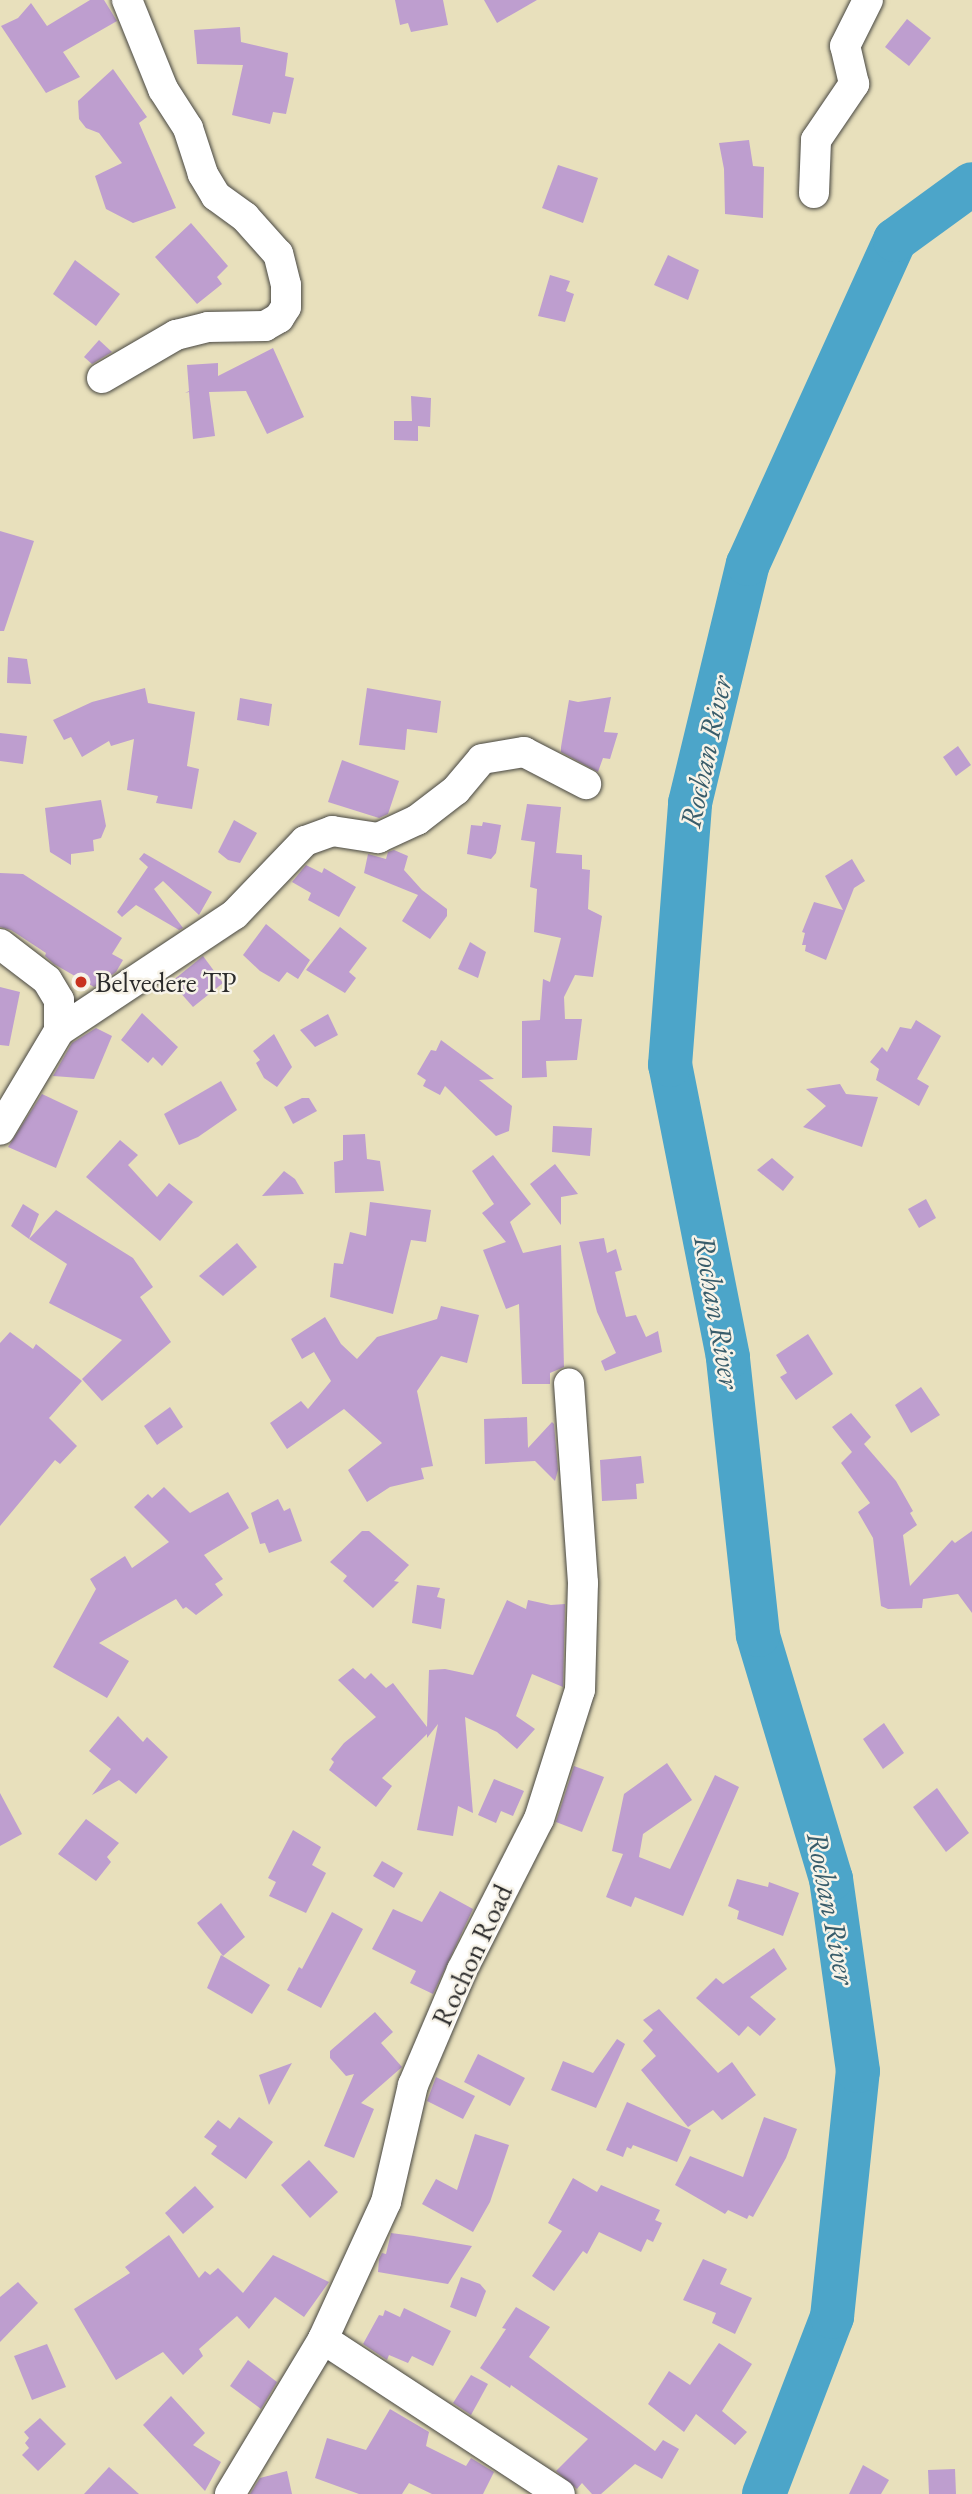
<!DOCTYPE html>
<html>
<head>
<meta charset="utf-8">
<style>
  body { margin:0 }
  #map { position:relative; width:972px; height:2494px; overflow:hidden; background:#e8e0bc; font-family:"EB Garamond",serif }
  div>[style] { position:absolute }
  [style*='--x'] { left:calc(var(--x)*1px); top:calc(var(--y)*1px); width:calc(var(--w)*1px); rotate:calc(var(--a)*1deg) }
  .river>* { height:44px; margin:-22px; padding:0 22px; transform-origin:22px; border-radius:22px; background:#4ca5c9 }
  .building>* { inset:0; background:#be9ecf }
  .roads { filter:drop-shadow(0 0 2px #474641) drop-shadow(0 0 2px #474641) }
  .minor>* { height:30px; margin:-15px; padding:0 15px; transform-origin:15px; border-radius:15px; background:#fff }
  .dots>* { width:19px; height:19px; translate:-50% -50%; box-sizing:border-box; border:4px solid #f7f3e8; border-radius:50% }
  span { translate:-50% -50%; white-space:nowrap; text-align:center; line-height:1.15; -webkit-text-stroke:5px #f7f3e8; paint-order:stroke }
  .poi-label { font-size:28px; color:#2b2b2b }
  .left { translate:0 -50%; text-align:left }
  .street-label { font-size:28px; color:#2b2b2b }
  .water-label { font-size:30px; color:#385c6a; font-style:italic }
</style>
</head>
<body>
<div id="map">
  <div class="river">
    <div style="--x:764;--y:2494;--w:190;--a:-69"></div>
    <div style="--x:832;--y:2317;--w:247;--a:-84"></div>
    <div style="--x:858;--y:2071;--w:194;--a:-98"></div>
    <div style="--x:831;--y:1879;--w:255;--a:-106.7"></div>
    <div style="--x:758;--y:1635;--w:280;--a:-96.2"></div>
    <div style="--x:728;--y:1357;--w:298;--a:-101.2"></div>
    <div style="--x:670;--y:1065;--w:263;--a:-85.6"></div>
    <div style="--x:690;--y:803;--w:246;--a:-76.4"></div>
    <div style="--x:748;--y:564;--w:356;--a:-65.6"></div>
    <div style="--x:895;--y:240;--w:95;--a:-36"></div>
  </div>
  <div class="building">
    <div style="clip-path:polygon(90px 0,104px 0,117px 21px,63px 52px,80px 77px,46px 93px,1px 26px,18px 18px,31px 3px,47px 26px)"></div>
    <div style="clip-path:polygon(395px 0,443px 0,448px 25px,411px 32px,408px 23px,400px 25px)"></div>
    <div style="clip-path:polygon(484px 0,537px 0,497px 23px)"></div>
    <div style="clip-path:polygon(907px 19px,931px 38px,909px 66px,885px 47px)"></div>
    <div style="clip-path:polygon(240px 27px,241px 42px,288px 53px,285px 76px,294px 78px,286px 114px,273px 112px,270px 124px,232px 115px,243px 65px,197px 64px,194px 30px)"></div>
    <div style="clip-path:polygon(113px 69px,147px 117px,139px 123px,176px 208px,133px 223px,106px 209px,95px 176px,122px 163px,99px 133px,86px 128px,79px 119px,78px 101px)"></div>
    <div style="clip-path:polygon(749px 140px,753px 166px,764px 167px,763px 218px,725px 214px,724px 169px,719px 143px)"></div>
    <div style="clip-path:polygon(558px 165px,598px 178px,583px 223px,542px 208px)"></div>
    <div style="clip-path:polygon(191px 223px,228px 266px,217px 277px,222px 284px,197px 304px,155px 257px)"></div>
    <div style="clip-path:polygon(668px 255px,699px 270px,688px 300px,654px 285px)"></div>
    <div style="clip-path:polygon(75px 260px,120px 294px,96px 326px,53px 294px)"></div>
    <div style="clip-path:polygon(550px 275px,570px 281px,566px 291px,574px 294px,565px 322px,538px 316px)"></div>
    <div style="clip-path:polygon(99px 340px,112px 352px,92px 364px,84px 357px)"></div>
    <div style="clip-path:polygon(273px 348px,304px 417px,267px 434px,246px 391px,209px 392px,215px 436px,193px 439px,189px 392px,185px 393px,189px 391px,187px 365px,218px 363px,218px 376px)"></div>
    <div style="clip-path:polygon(411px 396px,431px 398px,430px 427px,418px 426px,418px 441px,394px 440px,394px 421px,412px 421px)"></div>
    <div style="clip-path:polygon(0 531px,34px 541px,4px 631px,0 631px)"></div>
    <div style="clip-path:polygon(8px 657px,27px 659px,31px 684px,7px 683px)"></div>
    <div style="clip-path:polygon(145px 688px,148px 703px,195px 712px,187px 766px,199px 769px,192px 809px,156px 803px,158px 796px,127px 790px,134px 739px,111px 746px,109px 741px,82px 757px,71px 737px,64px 740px,53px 720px,92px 702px)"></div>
    <div style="clip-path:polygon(367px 688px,441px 701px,437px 733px,407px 729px,405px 750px,359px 745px)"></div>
    <div style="clip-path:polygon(611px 697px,604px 732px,618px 733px,610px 759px,603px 758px,598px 772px,561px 752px,561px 747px,569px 700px,578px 702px)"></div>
    <div style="clip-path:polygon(240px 698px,272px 704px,269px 726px,237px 720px)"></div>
    <div style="clip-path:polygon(0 733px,27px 736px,23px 764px,0 761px)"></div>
    <div style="clip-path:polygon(958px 746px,971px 765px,956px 776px,943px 757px)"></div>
    <div style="clip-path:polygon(342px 760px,399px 781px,388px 814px,379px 818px,328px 802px)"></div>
    <div style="clip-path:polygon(101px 800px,106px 826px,101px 838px,93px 840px,94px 851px,71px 854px,71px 865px,50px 852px,45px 808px)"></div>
    <div style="clip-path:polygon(527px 804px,561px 807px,556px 853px,582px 855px,582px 869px,590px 870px,588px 909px,602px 916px,593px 977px,575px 975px,564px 997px,565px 1019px,582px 1019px,577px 1060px,546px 1061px,547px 1077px,522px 1078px,522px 1021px,540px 1020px,543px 979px,550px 982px,561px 938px,534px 932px,537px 889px,530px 887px,535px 842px,521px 840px)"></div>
    <div style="clip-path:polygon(234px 820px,257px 833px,240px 863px,228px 860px,218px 852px)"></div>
    <div style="clip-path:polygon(483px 822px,501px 825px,496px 853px,491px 859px,467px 854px,471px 825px,482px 826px)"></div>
    <div style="clip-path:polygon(394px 850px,408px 856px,404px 870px,422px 890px,447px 909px,447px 916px,430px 939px,402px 921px,418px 895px,364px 873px,368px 854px,386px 859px,388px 852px)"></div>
    <div style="clip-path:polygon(144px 853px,212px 892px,199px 915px,163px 881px,154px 889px,183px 928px,179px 930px,136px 905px,122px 917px,117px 912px,148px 867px,139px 859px)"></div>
    <div style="clip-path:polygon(852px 859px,865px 881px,854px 888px,826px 960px,805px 951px,806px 945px,802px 945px,805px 933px,802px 932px,814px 902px,843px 910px,825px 876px)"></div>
    <div style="clip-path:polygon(306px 865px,322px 873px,324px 868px,356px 887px,339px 917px,308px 900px,311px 893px,292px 882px)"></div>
    <div style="clip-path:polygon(0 873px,23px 874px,122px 938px,112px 954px,123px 960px,116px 972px,94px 987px,54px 964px,45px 956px,46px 953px,11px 930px,0 927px)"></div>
    <div style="clip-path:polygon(266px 924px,310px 960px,298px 979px,287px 972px,279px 982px,260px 971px,243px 955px)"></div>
    <div style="clip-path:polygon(340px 927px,367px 948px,349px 972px,356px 978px,345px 993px,306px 970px)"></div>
    <div style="clip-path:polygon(470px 942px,486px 952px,478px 978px,458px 969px)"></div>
    <div style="clip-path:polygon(203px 956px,223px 983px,193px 1007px,171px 982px)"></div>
    <div style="clip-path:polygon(0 987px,20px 992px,9px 1046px,0 1045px)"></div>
    <div style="clip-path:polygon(142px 1013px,178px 1047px,162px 1066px,153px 1057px,148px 1063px,121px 1040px)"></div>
    <div style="clip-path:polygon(328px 1014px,338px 1035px,315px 1047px,300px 1030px)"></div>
    <div style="clip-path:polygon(916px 1020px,941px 1036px,917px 1079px,929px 1086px,919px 1106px,876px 1080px,879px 1069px,870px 1062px,882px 1047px,887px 1052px,900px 1027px,911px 1029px)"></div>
    <div style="clip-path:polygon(96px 1028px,112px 1036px,94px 1079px,53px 1076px,72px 1043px)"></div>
    <div style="clip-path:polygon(274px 1034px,292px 1067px,277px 1087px,264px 1078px,256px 1063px,260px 1060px,253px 1051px)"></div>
    <div style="clip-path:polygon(441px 1040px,494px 1079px,479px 1080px,512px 1106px,509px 1131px,496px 1136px,445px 1086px,440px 1095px,423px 1086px,426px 1080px,417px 1074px,431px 1050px,436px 1051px)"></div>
    <div style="clip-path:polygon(221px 1081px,237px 1110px,198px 1137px,179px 1145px,164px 1114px)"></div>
    <div style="clip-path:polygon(840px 1084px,846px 1094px,878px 1097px,862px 1147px,803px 1127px,826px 1106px,806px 1089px)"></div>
    <div style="clip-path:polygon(42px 1094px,78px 1111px,56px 1168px,8px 1147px)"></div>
    <div style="clip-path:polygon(302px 1098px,309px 1098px,317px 1111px,293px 1124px,284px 1107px)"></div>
    <div style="clip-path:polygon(553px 1126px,592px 1128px,590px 1156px,552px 1152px)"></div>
    <div style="clip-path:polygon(365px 1134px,367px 1159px,380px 1161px,384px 1191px,335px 1193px,334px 1162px,343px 1160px,343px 1135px)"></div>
    <div style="clip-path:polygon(120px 1140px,138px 1155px,128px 1165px,157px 1197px,169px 1183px,193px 1202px,160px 1241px,86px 1177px)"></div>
    <div style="clip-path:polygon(493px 1155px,531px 1204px,510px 1222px,523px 1253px,561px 1245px,564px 1367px,550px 1373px,550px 1384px,522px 1384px,519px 1304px,506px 1309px,483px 1250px,506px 1242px,482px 1213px,494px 1204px,472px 1171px)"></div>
    <div style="clip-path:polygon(772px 1158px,794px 1177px,783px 1191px,757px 1170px)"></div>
    <div style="clip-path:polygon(555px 1164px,578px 1194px,561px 1197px,561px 1225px,530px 1184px)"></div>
    <div style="clip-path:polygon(284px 1171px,295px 1179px,304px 1194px,262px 1196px)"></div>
    <div style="clip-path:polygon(926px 1199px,936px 1218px,919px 1228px,908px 1209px)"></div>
    <div style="clip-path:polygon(370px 1202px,431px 1210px,426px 1242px,411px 1240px,393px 1314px,330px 1297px,334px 1263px,343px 1264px,350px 1232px,366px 1236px)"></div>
    <div style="clip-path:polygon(23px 1204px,39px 1214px,29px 1239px,11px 1226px)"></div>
    <div style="clip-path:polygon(56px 1210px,133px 1258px,153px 1287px,140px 1297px,171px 1342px,102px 1401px,82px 1379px,122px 1340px,49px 1303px,67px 1264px,29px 1239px)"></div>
    <div style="clip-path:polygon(604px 1238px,607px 1253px,616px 1249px,622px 1270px,615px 1272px,626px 1317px,636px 1315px,646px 1337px,658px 1331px,662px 1352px,605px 1371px,601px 1361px,616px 1353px,597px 1312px,579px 1242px)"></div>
    <div style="clip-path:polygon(237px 1243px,257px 1267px,223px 1296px,199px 1276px)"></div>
    <div style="clip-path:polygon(441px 1306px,479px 1315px,467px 1363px,441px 1356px,417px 1391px,433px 1466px,421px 1468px,424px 1479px,390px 1487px,367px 1502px,348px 1470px,382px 1443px,344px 1409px,287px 1449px,270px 1423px,301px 1401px,308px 1409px,331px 1381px,314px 1352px,302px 1359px,291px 1339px,325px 1317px,341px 1344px,357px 1359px,377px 1337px,437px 1319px)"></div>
    <div style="clip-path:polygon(10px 1332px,33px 1349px,36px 1344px,82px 1381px,49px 1418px,77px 1446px,60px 1464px,55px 1460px,0 1526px,0 1343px)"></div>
    <div style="clip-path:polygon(808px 1334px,833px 1374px,796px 1400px,780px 1377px,787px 1373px,776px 1355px)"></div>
    <div style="clip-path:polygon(921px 1387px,940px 1415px,911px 1433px,895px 1405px)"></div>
    <div style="clip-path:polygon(170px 1407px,183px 1427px,157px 1445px,144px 1426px)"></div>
    <div style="clip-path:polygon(851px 1413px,871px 1437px,864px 1444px,896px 1481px,913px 1511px,910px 1513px,917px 1525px,903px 1535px,910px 1586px,952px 1540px,955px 1543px,972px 1531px,972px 1613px,958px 1594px,923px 1599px,922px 1608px,888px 1609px,881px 1606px,873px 1538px,858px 1512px,870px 1503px,841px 1463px,852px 1452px,832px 1427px)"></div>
    <div style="clip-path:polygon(527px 1417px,528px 1448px,552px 1422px,554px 1424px,558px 1470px,555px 1481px,535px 1461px,485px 1464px,484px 1419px)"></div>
    <div style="clip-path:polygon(641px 1456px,644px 1483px,636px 1484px,637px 1499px,602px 1501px,600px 1460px)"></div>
    <div style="clip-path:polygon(164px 1487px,190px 1513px,228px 1492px,249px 1528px,204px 1555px,223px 1579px,215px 1584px,223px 1595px,196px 1615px,186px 1607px,183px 1609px,176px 1599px,99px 1643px,129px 1661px,107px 1698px,53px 1667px,96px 1589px,90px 1579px,125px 1556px,132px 1568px,169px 1542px,134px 1507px,148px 1494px,152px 1498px)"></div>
    <div style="clip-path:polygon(278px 1499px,284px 1511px,290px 1508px,302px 1541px,269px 1553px,265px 1543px,260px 1544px,251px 1513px)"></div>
    <div style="clip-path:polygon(362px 1531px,369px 1531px,409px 1565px,394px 1581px,399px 1582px,373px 1608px,343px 1581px,347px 1576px,330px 1562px)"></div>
    <div style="clip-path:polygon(417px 1585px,440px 1588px,437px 1597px,445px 1599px,441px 1629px,412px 1623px)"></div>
    <div style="clip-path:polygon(507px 1600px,526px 1609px,528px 1600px,551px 1605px,565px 1604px,563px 1687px,532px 1674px,516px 1716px,535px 1729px,517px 1749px,497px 1732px,465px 1717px,473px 1813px,458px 1806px,453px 1836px,417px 1830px,438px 1724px,427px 1738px,427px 1734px,382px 1778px,392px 1786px,376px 1807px,329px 1770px,334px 1762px,331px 1759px,344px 1743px,376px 1717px,338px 1680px,353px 1668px,365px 1679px,371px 1673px,386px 1688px,393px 1683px,427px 1727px,429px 1670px,445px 1669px,473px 1675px)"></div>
    <div style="clip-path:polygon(118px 1716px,143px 1742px,147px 1737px,168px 1757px,136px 1794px,119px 1780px,92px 1795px,111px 1769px,89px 1751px)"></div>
    <div style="clip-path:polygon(884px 1723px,904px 1753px,883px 1769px,863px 1739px)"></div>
    <div style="clip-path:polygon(667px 1763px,692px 1800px,643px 1834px,639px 1857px,670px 1869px,715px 1775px,739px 1787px,683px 1916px,635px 1897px,631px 1907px,606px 1897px,623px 1854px,612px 1851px,624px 1794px)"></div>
    <div style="clip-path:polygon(574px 1766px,604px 1777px,582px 1832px,556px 1822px)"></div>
    <div style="clip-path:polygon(494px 1779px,524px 1791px,513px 1816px,501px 1811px,496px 1823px,478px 1815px)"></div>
    <div style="clip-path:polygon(937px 1788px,969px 1833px,946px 1852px,913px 1807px)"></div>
    <div style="clip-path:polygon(0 1793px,22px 1834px,0 1846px)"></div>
    <div style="clip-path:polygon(86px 1819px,119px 1843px,107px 1857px,111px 1862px,96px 1881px,58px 1854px)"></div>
    <div style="clip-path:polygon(293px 1830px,321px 1847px,312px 1865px,326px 1873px,306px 1913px,269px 1896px,276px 1882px,268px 1878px)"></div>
    <div style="clip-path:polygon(382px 1861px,403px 1873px,394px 1888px,373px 1876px)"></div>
    <div style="clip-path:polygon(737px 1879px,768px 1887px,769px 1882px,799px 1893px,783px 1936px,737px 1919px,739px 1911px,728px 1906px)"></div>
    <div style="clip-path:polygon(440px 1891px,473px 1909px,433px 1994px,410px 1983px,416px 1971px,372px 1949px,393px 1909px,422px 1922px)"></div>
    <div style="clip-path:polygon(221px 1903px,245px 1937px,223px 1956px,197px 1923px)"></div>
    <div style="clip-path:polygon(332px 1912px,363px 1929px,321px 2008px,287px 1990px,299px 1967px,302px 1969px)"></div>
    <div style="clip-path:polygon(774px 1948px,787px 1969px,750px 1997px,776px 2019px,760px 2036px,748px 2026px,739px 2036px,696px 1998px,716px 1978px,723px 1984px)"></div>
    <div style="clip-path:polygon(221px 1955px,270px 1985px,252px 2014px,207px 1988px)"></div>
    <div style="clip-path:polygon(659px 2009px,718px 2073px,732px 2062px,756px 2095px,722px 2120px,713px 2110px,688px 2127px,641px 2070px,656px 2056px,643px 2041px,653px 2030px,643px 2020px)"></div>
    <div style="clip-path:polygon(375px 2012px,393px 2032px,381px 2043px,402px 2067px,361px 2103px,374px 2109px,354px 2158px,324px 2146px,354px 2074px,346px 2076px,330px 2058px,330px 2051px)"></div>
    <div style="clip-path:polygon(617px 2039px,625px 2044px,596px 2108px,551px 2090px,563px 2061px,593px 2073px)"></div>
    <div style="clip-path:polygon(478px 2054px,525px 2078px,510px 2106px,464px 2082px)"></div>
    <div style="clip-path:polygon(292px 2063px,269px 2105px,259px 2075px)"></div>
    <div style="clip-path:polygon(436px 2077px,475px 2096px,463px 2119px,427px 2101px)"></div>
    <div style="clip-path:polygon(627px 2102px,691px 2130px,677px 2162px,633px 2145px,631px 2149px,627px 2147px,623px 2157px,606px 2150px)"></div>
    <div style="clip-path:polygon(239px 2117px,273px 2142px,246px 2179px,211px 2154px,217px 2146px,204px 2137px,218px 2120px,230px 2129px)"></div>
    <div style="clip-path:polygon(764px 2117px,797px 2129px,786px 2158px,753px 2217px,749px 2215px,747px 2219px,728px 2210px,725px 2214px,675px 2185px,690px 2156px,743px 2177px)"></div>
    <div style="clip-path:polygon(475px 2134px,509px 2145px,490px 2202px,473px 2232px,422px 2204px,436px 2179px,457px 2190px)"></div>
    <div style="clip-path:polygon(309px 2160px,338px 2192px,310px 2218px,281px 2185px)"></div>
    <div style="clip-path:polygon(573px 2178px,597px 2192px,601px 2185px,660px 2210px,655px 2220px,662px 2223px,653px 2242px,647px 2239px,641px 2252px,599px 2232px,587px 2254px,583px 2251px,554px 2291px,532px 2276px,562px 2231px,548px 2223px)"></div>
    <div style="clip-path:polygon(195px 2186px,214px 2207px,183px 2234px,165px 2213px)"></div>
    <div style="clip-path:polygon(391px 2233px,414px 2236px,472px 2246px,448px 2284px,378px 2272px,379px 2259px,382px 2253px,386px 2254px)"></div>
    <div style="clip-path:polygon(169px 2235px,199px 2278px,205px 2271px,210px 2275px,218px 2268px,243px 2293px,273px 2255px,329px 2282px,304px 2317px,275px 2297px,249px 2329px,237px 2316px,199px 2349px,203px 2356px,183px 2375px,163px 2352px,116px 2380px,74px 2309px,130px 2273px,125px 2267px)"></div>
    <div style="clip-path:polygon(703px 2259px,727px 2269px,720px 2284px,752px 2298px,735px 2334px,712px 2323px,716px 2313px,683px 2300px)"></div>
    <div style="clip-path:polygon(461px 2277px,480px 2284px,486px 2291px,476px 2317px,450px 2307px)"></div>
    <div style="clip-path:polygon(18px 2282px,38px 2303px,0 2342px,0 2297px)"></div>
    <div style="clip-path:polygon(516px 2307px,550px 2327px,529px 2357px,655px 2451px,663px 2440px,679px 2449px,662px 2479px,635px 2464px,601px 2494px,592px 2494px,582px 2483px,577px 2489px,556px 2471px,588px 2439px,511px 2385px,510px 2388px,480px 2368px,506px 2329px,502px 2328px)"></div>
    <div style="clip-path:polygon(404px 2308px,451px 2331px,433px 2366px,412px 2356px,408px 2363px,389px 2355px,387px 2360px,363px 2344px,379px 2315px,383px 2316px,385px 2310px,400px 2317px)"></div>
    <div style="clip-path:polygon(719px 2343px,752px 2364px,722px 2411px,747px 2432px,735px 2445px,696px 2414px,684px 2432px,648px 2404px,669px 2371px,690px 2385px)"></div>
    <div style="clip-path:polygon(47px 2344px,66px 2387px,32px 2400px,14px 2356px)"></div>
    <div style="clip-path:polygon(248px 2360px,277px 2382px,261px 2409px,230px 2386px)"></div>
    <div style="clip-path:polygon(471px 2375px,488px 2384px,471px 2415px,453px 2403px)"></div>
    <div style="clip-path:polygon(171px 2396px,205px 2433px,193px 2445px,221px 2462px,205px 2491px,143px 2425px)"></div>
    <div style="clip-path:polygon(390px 2409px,429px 2432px,426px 2446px,466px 2466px,471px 2458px,494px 2472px,483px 2494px,432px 2494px,409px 2483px,402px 2494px,359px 2494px,315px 2478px,327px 2438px,366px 2450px)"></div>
    <div style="clip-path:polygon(40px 2418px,66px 2444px,38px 2471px,22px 2455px,29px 2448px,25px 2443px,29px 2438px,24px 2432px)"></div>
    <div style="clip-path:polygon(863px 2465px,889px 2480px,881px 2494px,849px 2494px)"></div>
    <div style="clip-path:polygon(109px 2467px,139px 2494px,84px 2494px)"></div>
    <div style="clip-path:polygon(955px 2469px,956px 2494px,929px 2494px,928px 2470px)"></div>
    <div style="clip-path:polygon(287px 2471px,292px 2494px,250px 2494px,260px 2478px)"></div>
  </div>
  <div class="roads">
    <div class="minor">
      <div style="--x:814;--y:193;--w:53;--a:-87.8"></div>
      <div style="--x:816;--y:140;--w:68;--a:-55.8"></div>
      <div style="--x:854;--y:84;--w:39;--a:-103"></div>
      <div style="--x:845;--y:46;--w:51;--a:-63.4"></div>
      <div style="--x:102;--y:378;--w:86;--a:-30.2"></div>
      <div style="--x:176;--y:335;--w:33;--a:-14"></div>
      <div style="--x:208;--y:327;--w:57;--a:-1"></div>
      <div style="--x:265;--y:326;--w:16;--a:-30"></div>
      <div style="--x:279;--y:318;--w:13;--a:-58"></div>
      <div style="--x:286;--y:307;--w:22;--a:-90"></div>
      <div style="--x:286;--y:285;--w:32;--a:-104"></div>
      <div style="--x:278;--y:254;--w:50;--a:-131.7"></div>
      <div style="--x:245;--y:217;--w:36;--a:-144"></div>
      <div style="--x:216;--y:196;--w:26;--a:-121"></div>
      <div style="--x:203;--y:174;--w:48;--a:-108.1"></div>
      <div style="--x:188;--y:128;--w:46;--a:-122.7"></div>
      <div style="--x:163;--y:89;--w:96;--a:-112"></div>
      <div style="--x:0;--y:944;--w:59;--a:37.5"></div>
      <div style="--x:47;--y:980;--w:23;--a:59"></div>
      <div style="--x:59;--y:1000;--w:31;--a:90"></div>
      <div style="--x:59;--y:1031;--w:115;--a:120.8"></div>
      <div style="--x:59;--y:1031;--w:211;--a:-33.6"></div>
      <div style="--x:235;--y:914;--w:101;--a:-46.2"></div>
      <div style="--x:305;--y:841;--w:29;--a:-20"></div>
      <div style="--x:332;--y:831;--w:47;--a:8.7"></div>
      <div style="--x:378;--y:838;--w:43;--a:-24.8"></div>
      <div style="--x:417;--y:820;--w:49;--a:-37.6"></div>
      <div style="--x:456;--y:790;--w:40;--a:-50"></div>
      <div style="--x:482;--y:759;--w:43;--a:-9.5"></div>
      <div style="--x:524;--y:752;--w:70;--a:27.3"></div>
      <div style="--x:323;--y:2339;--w:283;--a:33.2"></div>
      <div style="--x:230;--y:2494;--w:181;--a:-59"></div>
      <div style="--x:323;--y:2339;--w:151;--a:-65.3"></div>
      <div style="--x:386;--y:2202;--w:120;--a:-77"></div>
      <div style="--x:413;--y:2085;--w:125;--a:-66.9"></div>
      <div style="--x:462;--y:1970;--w:169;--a:-63"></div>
      <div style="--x:539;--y:1819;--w:135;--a:-72.4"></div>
      <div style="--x:580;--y:1690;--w:107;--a:-88.4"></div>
      <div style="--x:583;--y:1583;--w:200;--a:-94"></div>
    </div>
  </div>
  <div class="dots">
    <div style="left:81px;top:982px;background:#c8321e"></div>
  </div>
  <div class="poi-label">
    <span class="left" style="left:95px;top:982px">Belvedere TP</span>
  </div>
  <div class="street-label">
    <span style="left:472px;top:1955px;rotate:-65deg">Rochon Road</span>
  </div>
  <div class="water-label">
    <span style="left:706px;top:752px;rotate:-78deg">Rochan River</span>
    <span style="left:717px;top:1312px;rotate:80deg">Rochan River</span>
    <span style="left:831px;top:1908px;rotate:79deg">Rochan River</span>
  </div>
</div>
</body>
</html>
